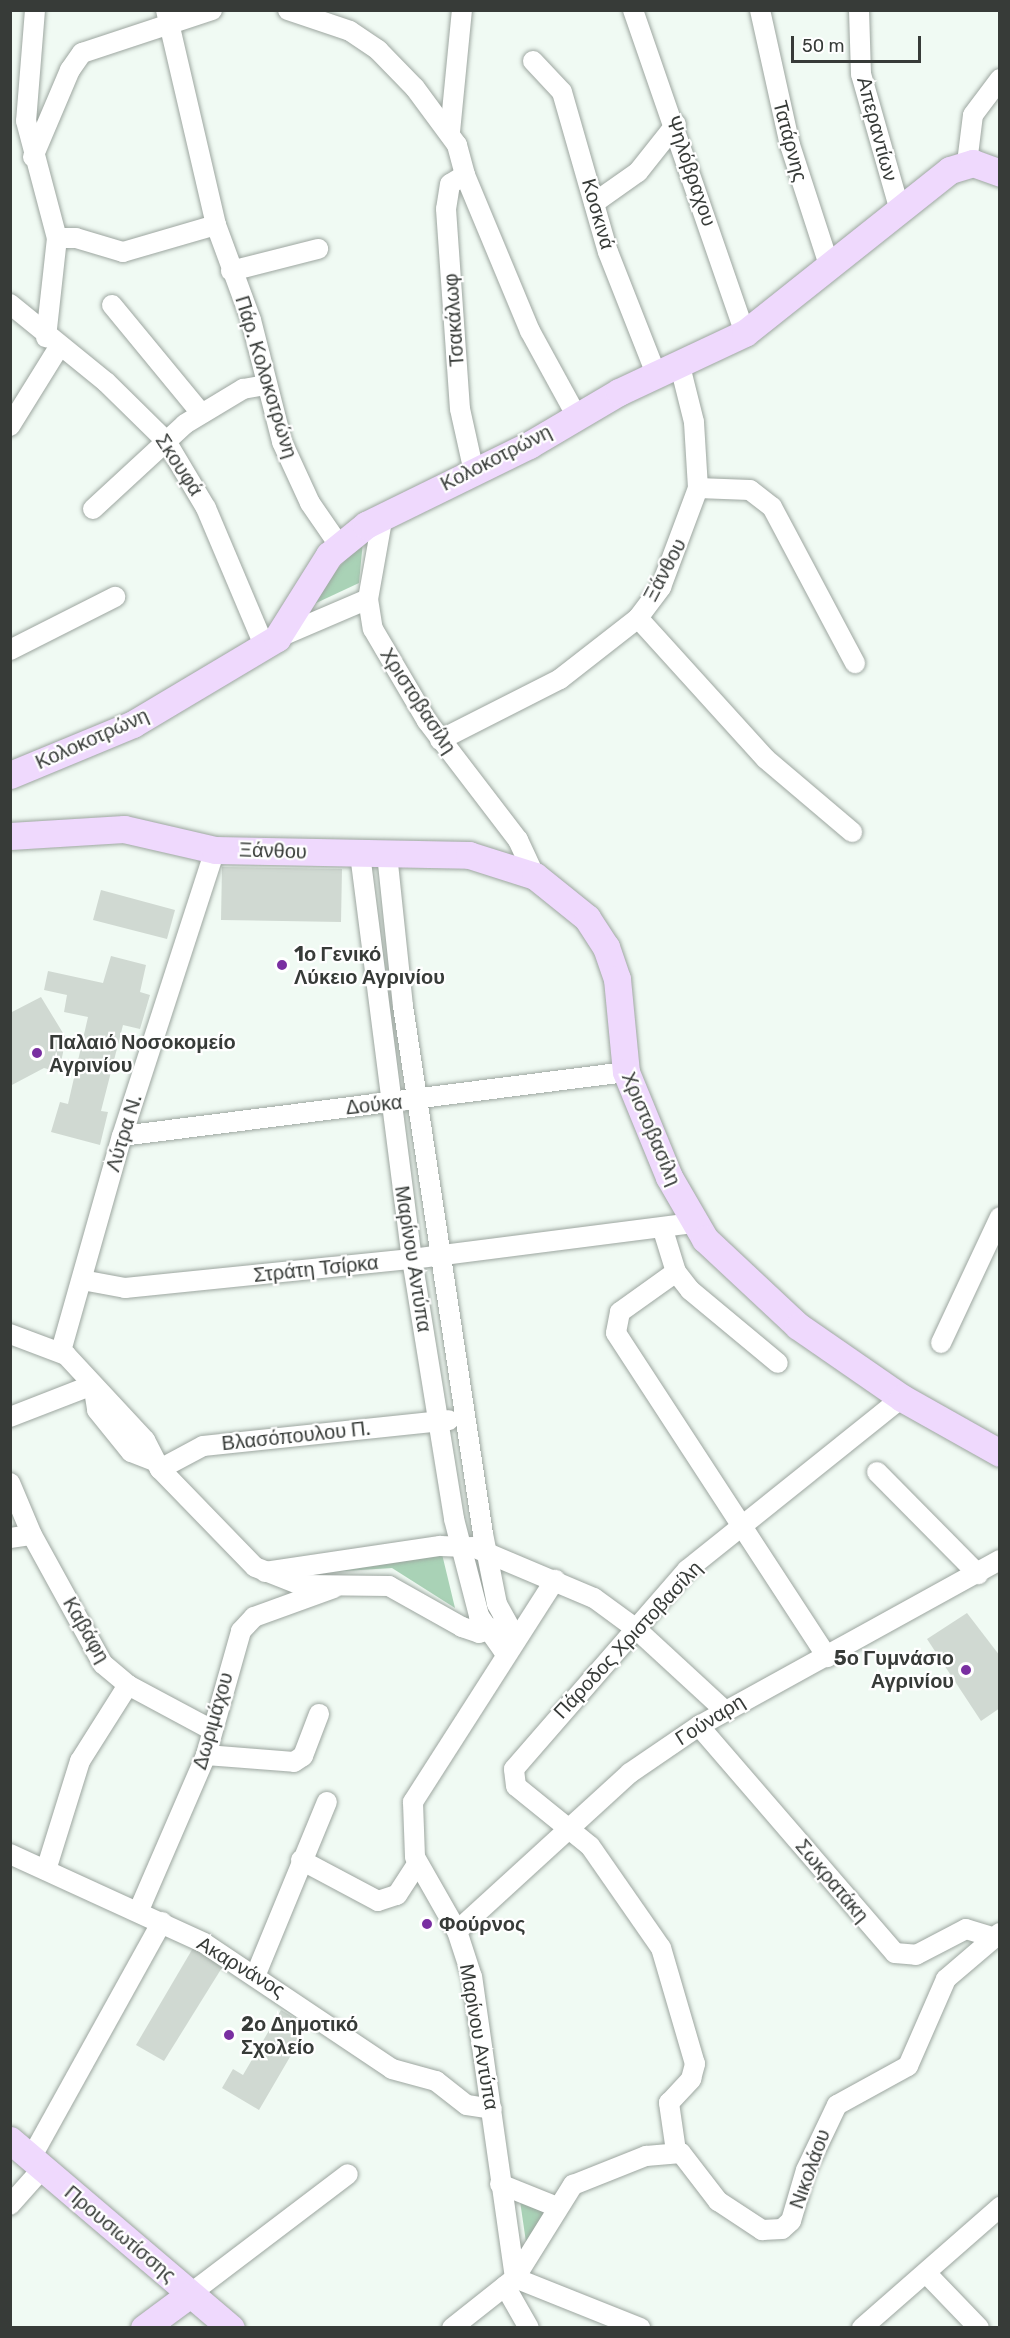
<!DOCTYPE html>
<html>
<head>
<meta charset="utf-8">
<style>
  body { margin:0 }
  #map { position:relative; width:1010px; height:2338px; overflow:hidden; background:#f0faf3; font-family:Rubik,sans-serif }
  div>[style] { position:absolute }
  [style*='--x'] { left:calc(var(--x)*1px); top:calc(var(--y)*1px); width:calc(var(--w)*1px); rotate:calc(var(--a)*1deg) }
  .green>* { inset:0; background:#a9d2b6 }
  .building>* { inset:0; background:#d0d9d2 }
  .roads { filter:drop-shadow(0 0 2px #9da6a0) drop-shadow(0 0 2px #9da6a0) }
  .street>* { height:20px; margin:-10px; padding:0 10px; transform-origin:10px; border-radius:10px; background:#fff }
  .secondary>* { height:27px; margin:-13.5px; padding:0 13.5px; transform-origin:13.5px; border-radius:13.5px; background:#efd9fd }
  .dots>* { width:16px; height:16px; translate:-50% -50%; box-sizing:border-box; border:3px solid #fff; border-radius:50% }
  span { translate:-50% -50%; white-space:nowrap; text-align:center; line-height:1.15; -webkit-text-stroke:4.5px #fff; paint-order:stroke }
  .street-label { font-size:20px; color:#373b38 }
  .poi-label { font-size:20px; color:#373b38; font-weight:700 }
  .left { translate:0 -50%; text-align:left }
  .right { translate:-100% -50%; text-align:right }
  .frame { position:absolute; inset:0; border:12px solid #373b38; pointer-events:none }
  .scale { position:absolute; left:791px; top:36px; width:130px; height:27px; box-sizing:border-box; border:3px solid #373b38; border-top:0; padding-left:8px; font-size:18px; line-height:21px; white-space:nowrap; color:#373b38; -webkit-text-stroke:4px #fff; paint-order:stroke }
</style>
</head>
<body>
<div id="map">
  <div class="green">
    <div style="clip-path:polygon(363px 541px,359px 583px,314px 604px,338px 568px)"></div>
    <div style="clip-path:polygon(442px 1554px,455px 1608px,392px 1568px,312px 1573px)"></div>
    <div style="clip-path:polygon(520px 2201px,547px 2209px,527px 2244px,526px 2242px)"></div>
  </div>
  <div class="building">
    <div style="clip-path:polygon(222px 867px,342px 869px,341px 922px,221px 920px)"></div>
    <div style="clip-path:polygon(101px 890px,175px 910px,167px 939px,93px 920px)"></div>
    <div style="clip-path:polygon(111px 956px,146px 965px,140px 992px,150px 995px,140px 1029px,123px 1025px,101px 1111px,108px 1112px,100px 1145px,51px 1132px,60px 1102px,68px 1104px,88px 1017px,64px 1012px,67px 995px,44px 990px,48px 971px,103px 983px)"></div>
    <div style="clip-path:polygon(41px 997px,66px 1038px,59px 1072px,44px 1068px,10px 1086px,10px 1013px)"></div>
    <div style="clip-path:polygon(967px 1613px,1000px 1656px,1000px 1708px,981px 1721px,927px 1639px)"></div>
    <div style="clip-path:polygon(193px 1948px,223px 1966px,164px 2061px,136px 2045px)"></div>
    <div style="clip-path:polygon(281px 2010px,308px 2026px,259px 2110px,222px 2088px,233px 2069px,243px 2075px)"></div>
  </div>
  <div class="roads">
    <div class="street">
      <div style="--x:35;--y:10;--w:111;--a:94.6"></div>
      <div style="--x:26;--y:121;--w:121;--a:75.2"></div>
      <div style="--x:57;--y:238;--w:100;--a:96.3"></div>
      <div style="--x:166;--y:10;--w:221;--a:76.9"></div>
      <div style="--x:216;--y:225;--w:101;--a:69.8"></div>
      <div style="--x:251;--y:320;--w:126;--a:75.7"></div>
      <div style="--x:282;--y:442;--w:67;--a:65.3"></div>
      <div style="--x:310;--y:503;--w:51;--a:55.4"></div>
      <div style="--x:288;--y:10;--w:65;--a:18.7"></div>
      <div style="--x:350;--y:31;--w:34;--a:34"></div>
      <div style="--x:378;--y:50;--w:53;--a:45.8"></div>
      <div style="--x:415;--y:88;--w:71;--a:53.6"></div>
      <div style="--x:457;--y:145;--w:31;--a:75"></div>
      <div style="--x:465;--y:175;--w:17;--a:149"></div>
      <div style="--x:450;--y:184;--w:25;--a:99"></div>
      <div style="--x:446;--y:209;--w:200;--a:86"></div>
      <div style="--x:460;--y:409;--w:65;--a:77.5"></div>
      <div style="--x:633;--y:10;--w:342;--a:70.9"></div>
      <div style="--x:760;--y:10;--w:138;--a:77.5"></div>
      <div style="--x:790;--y:145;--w:129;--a:72"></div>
      <div style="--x:859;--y:10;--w:64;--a:88.2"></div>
      <div style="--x:861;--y:74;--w:142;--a:74.1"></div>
      <div style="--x:533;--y:61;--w:42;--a:46.9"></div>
      <div style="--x:562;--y:92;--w:166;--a:74"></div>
      <div style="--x:608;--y:252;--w:131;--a:68.5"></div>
      <div style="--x:450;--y:132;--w:123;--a:-84.4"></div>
      <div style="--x:33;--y:157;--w:95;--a:-67"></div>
      <div style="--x:70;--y:70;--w:21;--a:-55"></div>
      <div style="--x:82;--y:53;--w:137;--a:-18.3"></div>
      <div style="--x:967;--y:163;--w:48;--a:-82.9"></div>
      <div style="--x:973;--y:115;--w:45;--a:-53.1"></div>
      <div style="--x:465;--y:175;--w:169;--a:67.4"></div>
      <div style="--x:530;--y:331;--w:96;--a:61.3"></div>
      <div style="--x:594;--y:203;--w:54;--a:-35.2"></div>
      <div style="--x:638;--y:172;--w:61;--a:-51.6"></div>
      <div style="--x:57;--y:238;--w:19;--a:0"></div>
      <div style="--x:76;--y:238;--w:49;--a:16.6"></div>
      <div style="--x:123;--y:252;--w:97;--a:-16.2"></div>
      <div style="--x:231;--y:271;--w:90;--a:-14.2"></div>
      <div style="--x:10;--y:304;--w:124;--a:39.1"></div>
      <div style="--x:106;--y:382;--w:84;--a:44.5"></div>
      <div style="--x:166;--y:441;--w:78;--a:59.2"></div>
      <div style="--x:206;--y:508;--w:149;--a:67.1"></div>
      <div style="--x:112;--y:305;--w:140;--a:50.5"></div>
      <div style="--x:10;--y:426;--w:93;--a:-58.2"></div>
      <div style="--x:698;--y:488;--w:52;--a:2.2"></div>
      <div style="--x:750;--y:490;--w:28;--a:38"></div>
      <div style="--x:772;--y:507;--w:177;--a:62"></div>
      <div style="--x:93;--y:509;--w:125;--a:-42.7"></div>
      <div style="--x:185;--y:424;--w:68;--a:-31.1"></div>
      <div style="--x:243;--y:389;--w:23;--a:-10"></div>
      <div style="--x:383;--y:515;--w:85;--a:100.1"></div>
      <div style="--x:368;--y:599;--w:30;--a:81"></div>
      <div style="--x:373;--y:629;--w:107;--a:59.6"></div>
      <div style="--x:427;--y:721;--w:150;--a:52.6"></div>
      <div style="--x:518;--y:840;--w:40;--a:65"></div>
      <div style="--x:638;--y:618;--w:190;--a:47.8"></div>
      <div style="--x:766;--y:759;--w:113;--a:40.3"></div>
      <div style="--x:277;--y:638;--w:99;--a:-23.2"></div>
      <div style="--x:10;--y:650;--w:118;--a:-26.8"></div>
      <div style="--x:440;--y:740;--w:135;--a:-26.9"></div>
      <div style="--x:560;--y:679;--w:99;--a:-38"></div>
      <div style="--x:638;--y:618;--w:39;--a:-53"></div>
      <div style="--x:661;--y:587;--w:106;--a:-69.5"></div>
      <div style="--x:698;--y:488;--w:66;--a:-93.5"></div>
      <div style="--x:694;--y:422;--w:62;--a:-104"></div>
      <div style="--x:360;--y:854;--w:408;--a:82.7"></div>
      <div style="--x:412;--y:1259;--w:263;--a:80.8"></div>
      <div style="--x:454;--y:1519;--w:100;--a:75.5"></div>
      <div style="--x:479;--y:1616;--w:45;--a:54.9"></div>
      <div style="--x:387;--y:854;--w:153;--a:84"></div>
      <div style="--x:403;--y:1006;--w:534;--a:81.38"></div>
      <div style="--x:483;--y:1534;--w:71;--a:78.7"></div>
      <div style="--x:497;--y:1604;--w:38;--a:61"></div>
      <div style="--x:122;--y:1136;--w:508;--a:-7.24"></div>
      <div style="--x:663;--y:1230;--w:44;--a:72.8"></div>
      <div style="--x:676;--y:1272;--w:23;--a:52"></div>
      <div style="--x:690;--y:1290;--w:114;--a:39.7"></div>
      <div style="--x:676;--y:1272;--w:69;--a:144.5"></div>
      <div style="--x:620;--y:1312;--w:21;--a:101"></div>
      <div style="--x:616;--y:1333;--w:387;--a:56.9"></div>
      <div style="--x:82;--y:1280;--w:44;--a:10.5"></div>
      <div style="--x:125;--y:1288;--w:288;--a:-5.8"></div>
      <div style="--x:412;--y:1259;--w:283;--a:-7.3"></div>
      <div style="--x:10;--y:1334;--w:60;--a:20.6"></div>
      <div style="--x:66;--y:1355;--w:116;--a:47.1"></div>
      <div style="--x:145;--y:1440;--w:33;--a:63"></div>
      <div style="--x:160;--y:1469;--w:136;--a:45.9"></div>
      <div style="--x:255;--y:1567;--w:49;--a:21.4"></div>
      <div style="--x:301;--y:1585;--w:88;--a:0.7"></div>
      <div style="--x:389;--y:1586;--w:84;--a:29.3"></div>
      <div style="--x:462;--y:1627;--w:18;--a:19"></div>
      <div style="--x:479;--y:1633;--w:17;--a:-17"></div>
      <div style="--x:941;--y:1343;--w:139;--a:-64.9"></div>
      <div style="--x:61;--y:1351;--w:223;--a:-74.2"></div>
      <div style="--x:122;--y:1136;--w:301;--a:-72"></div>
      <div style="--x:94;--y:1390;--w:20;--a:81"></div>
      <div style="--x:97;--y:1410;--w:54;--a:51"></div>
      <div style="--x:131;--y:1452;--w:22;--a:21"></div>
      <div style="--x:10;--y:1417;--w:86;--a:-21.2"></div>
      <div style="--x:160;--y:1469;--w:49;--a:-28.1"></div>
      <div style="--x:203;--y:1446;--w:247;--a:-6"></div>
      <div style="--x:877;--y:1472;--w:144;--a:45.3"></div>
      <div style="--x:10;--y:1483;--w:56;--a:67.1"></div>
      <div style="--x:32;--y:1535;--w:147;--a:61.2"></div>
      <div style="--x:103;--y:1664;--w:33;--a:40"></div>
      <div style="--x:128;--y:1685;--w:95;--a:28.2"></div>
      <div style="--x:10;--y:1538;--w:22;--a:-8"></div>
      <div style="--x:265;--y:1572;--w:177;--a:-8.5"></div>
      <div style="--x:440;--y:1546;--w:33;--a:2"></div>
      <div style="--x:473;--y:1547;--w:131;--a:22.9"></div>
      <div style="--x:594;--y:1598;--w:51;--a:36.2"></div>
      <div style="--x:635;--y:1628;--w:120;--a:42.6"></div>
      <div style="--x:699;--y:1726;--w:300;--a:49.2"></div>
      <div style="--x:895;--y:1953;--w:21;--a:5"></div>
      <div style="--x:916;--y:1955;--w:56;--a:-27.5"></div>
      <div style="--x:966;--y:1929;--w:30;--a:17"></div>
      <div style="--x:206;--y:1755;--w:88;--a:4.5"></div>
      <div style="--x:294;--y:1762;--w:11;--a:-34"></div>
      <div style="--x:303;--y:1756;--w:45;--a:-69.1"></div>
      <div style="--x:10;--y:1854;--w:213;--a:24.6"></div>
      <div style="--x:204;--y:1943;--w:226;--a:33.8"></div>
      <div style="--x:392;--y:2069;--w:46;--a:15.3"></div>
      <div style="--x:436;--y:2081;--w:39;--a:38"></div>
      <div style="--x:467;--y:2105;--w:25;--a:9"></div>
      <div style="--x:301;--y:1860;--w:87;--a:28"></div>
      <div style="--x:378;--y:1901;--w:20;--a:-18"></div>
      <div style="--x:397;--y:1895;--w:37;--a:-57"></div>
      <div style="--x:46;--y:1870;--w:114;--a:-72.7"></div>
      <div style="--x:80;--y:1761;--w:90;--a:-57.7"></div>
      <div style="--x:139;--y:1910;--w:169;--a:-66.6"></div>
      <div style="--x:206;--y:1755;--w:129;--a:-74.2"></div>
      <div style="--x:241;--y:1631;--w:19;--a:-47"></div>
      <div style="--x:254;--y:1617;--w:85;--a:-19.9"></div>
      <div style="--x:457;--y:1931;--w:234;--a:-42.4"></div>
      <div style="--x:630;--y:1773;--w:83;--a:-34.3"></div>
      <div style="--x:699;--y:1726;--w:344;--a:-28.9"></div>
      <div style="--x:256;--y:1974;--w:186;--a:-67.6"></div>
      <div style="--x:676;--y:2151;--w:49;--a:-98.3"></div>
      <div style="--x:669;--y:2103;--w:33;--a:-47"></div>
      <div style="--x:691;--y:2079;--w:16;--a:-75"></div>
      <div style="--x:695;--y:2064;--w:121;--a:-106.3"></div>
      <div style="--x:661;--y:1948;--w:124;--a:-124.8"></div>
      <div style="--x:590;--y:1846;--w:95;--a:-141"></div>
      <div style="--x:516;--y:1786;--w:17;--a:-97"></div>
      <div style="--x:514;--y:1769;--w:264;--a:-49"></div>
      <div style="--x:687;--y:1570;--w:275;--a:-38.7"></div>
      <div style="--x:31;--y:2158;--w:270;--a:-61"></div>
      <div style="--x:500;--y:2184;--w:61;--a:22"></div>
      <div style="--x:10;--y:2205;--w:50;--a:-48.3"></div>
      <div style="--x:927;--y:2274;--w:75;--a:46.1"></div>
      <div style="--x:515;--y:2278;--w:304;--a:-98.1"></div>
      <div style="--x:472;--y:1977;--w:48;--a:-108.1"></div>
      <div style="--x:457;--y:1931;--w:85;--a:-119.6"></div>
      <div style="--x:415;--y:1857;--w:55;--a:-92.1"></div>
      <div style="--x:413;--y:1802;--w:264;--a:-57.4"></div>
      <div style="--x:515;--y:2278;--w:135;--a:21.8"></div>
      <div style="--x:505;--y:2286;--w:48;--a:60.3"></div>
      <div style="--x:190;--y:2294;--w:198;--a:-37.2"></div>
      <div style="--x:452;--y:2328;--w:80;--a:-38.4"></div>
      <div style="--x:515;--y:2278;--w:110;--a:-58.1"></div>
      <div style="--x:573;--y:2185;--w:79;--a:-21.7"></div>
      <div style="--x:646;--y:2156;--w:35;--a:-5"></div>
      <div style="--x:681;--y:2153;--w:61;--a:52.4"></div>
      <div style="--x:718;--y:2201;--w:53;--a:33.4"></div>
      <div style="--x:762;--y:2230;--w:20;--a:-3"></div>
      <div style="--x:782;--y:2229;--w:12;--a:-42"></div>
      <div style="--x:791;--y:2221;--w:53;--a:-73.6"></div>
      <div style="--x:806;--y:2170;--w:72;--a:-64.5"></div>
      <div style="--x:837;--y:2105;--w:81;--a:-28.8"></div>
      <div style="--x:908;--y:2066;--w:95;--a:-66.4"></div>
      <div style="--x:946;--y:1979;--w:71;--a:-40.4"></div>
      <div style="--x:862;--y:2328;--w:184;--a:-41.2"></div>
    </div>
    <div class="secondary">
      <div style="--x:10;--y:775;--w:133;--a:-22.5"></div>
      <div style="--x:133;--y:724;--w:168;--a:-30.8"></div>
      <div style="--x:277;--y:638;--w:98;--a:-57.9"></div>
      <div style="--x:329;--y:555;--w:48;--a:-39"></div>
      <div style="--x:366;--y:525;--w:182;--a:-26.1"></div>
      <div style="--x:529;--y:445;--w:104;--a:-30.5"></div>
      <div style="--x:619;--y:392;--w:139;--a:-25.1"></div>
      <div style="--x:745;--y:333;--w:262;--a:-38.5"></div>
      <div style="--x:950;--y:170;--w:24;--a:-17"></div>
      <div style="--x:973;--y:163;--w:29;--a:20"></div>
      <div style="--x:10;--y:836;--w:114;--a:-3.5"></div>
      <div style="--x:124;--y:829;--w:93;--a:13"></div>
      <div style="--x:215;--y:850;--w:254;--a:1.1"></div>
      <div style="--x:469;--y:855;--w:69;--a:17.7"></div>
      <div style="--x:535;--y:876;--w:67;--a:38.9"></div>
      <div style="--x:587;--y:918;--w:35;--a:57"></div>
      <div style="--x:606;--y:947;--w:34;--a:71"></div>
      <div style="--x:617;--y:979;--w:93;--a:84.5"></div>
      <div style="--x:626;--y:1072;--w:113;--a:67.7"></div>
      <div style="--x:669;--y:1177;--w:72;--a:59.9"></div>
      <div style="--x:705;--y:1239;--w:127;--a:43.1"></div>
      <div style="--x:798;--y:1326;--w:126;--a:34.7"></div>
      <div style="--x:902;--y:1398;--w:112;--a:29.3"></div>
      <div style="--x:10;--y:2140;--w:290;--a:40.4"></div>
      <div style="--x:144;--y:2328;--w:57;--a:-36.5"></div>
    </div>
  </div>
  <div class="dots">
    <div style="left:282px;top:965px;background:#792fa1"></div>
    <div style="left:37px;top:1053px;background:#792fa1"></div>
    <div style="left:966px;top:1670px;background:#792fa1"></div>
    <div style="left:427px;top:1924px;background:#792fa1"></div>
    <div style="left:229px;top:2035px;background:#792fa1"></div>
  </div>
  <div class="street-label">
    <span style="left:877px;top:129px;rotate:75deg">Απεραντίων</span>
    <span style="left:790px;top:141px;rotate:75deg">Τατάρνης</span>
    <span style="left:691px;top:171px;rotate:71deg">Ψηλόβραχου</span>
    <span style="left:598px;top:214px;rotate:74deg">Κοσκινά</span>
    <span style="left:454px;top:320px;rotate:-94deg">Τσακάλωφ</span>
    <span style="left:266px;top:377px;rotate:73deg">Πάρ. Κολοκοτρώνη</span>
    <span style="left:496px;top:458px;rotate:-27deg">Κολοκοτρώνη</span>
    <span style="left:179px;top:465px;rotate:57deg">Σκουφά</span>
    <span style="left:665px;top:570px;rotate:-62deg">Ξάνθου</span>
    <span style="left:418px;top:701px;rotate:57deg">Χριστοβασίλη</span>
    <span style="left:92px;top:739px;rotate:-24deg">Κολοκοτρώνη</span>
    <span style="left:273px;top:851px;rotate:2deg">Ξάνθου</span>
    <span style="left:374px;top:1105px;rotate:-6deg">Δούκα</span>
    <span style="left:651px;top:1129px;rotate:67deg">Χριστοβασίλη</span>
    <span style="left:124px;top:1133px;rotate:-73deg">Λύτρα Ν.</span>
    <span style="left:413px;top:1259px;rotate:81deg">Μαρίνου Αντύπα</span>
    <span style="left:316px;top:1269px;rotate:-6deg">Στράτη Τσίρκα</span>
    <span style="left:296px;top:1436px;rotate:-6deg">Βλασόπουλου Π.</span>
    <span style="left:86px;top:1630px;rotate:60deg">Καβάφη</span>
    <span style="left:628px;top:1640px;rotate:-47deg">Πάροδος Χριστοβασίλη</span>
    <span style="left:710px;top:1720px;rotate:-32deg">Γούναρη</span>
    <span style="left:213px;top:1721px;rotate:-74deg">Δωριμάχου</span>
    <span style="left:832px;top:1881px;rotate:50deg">Σωκρατάκη</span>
    <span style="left:241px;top:1967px;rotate:31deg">Ακαρνάνος</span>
    <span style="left:479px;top:2037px;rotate:80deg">Μαρίνου Αντύπα</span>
    <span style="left:810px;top:2169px;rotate:-70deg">Νικολάου</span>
    <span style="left:120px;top:2234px;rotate:40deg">Προυσιωτίσσης</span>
  </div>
  <div class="poi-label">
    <span class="left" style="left:294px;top:966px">1ο Γενικό<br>Λύκειο Αγρινίου</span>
    <span class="left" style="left:49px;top:1054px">Παλαιό Νοσοκομείο<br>Αγρινίου</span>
    <span class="right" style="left:954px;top:1670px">5ο Γυμνάσιο<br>Αγρινίου</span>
    <span class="left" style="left:439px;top:1924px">Φούρνος</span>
    <span class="left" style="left:241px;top:2036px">2ο Δημοτικό<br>Σχολείο</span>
  </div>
  <div class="frame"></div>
  <div class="scale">50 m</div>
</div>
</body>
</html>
